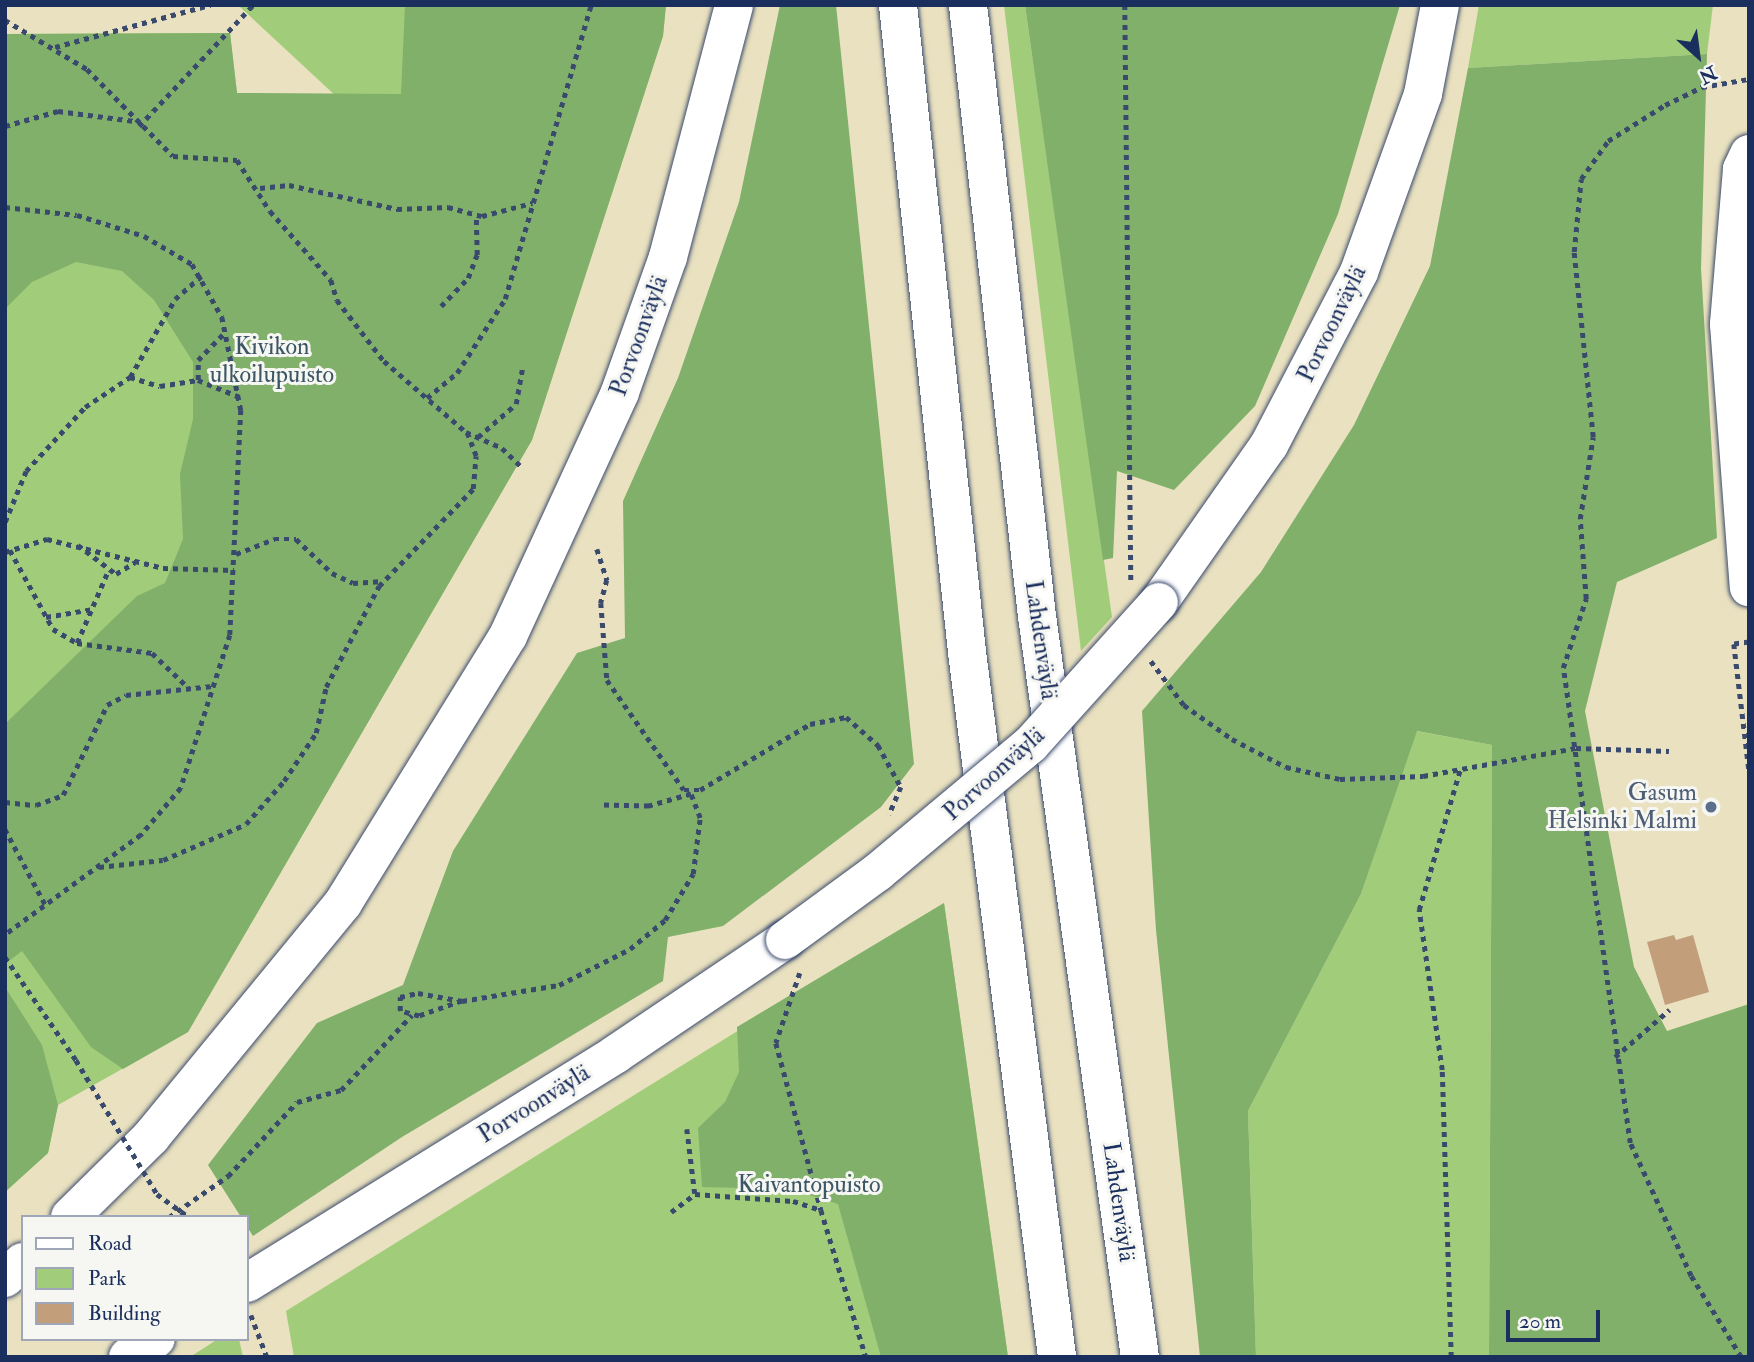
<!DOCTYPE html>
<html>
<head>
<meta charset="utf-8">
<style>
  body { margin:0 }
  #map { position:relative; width:1754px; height:1362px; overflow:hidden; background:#e9e1bf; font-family:"IM FELL Double Pica",serif }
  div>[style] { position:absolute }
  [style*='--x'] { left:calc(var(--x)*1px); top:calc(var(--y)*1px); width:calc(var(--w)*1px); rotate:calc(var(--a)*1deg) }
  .green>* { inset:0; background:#a1cd7a }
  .forest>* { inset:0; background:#80b06a }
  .building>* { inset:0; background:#c39e7b }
  .path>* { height:4.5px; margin-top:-2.25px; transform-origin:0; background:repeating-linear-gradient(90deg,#3a4a6d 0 5px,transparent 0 10px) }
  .roads { filter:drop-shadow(0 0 2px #3a4a6d) drop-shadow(0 0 2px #3a4a6d) }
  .primary>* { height:38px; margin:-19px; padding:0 19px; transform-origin:19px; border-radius:19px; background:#fff }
  .motorway>* { height:38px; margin:-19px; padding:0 19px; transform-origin:19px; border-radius:19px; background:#fff }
  .path-bridge>* { height:4.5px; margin-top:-2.25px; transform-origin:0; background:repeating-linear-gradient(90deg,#3a4a6d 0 5px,transparent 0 10px) }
  .bridges { filter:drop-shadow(0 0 2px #3a4a6d) drop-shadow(0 0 2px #3a4a6d) }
  .motorway-bridge>* { height:38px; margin:-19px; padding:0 19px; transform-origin:19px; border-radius:19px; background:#fff }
  .dots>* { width:19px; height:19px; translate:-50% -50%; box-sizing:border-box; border:4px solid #f6f6f2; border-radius:50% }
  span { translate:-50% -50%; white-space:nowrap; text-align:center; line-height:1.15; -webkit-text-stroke:6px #f6f6f2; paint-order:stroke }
  .street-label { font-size:24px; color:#1b2f5e }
  .park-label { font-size:24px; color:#3c5665 }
  .service-label { font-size:24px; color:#4e5e75 }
  .right { translate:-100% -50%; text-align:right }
  .frame { position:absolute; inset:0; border:7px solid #1b2f5e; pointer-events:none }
  .legend { position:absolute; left:21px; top:1215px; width:228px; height:126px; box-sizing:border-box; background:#f6f6f2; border:2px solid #9ea6b7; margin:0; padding:9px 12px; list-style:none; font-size:21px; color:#1b2f5e }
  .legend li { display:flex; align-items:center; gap:14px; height:35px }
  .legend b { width:35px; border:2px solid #9ea6b7 }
  .north { position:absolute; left:1663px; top:21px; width:70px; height:70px; -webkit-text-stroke:5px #f6f6f2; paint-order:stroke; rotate:152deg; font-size:19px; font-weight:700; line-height:28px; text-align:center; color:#1b2f5e }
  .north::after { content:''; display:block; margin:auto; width:24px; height:32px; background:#1b2f5e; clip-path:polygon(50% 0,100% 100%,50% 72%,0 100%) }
  .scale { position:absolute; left:1506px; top:1310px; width:94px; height:32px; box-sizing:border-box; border:4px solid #1b2f5e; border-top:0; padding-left:9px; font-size:21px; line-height:24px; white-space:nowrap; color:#1b2f5e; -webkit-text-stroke:5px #f6f6f2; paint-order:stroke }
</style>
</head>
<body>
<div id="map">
  <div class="green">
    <div style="clip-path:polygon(238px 5px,666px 5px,663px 36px,532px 440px,188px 1032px,58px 1105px,48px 1153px,5px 1192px,5px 34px,230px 33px,237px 93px,338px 98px)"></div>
    <div style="clip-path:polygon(1004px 5px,1025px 5px,1112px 617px,1081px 651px)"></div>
    <div style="clip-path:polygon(1479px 5px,1713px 5px,1707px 54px,1468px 68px)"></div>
    <div style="clip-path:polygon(1416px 731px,1492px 745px,1489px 1357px,1256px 1357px,1248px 1111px,1361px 894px)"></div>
    <div style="clip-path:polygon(944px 903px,1008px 1357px,294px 1357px,286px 1311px)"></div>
    <div style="clip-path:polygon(218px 1339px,239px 1339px,243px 1357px,190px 1357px)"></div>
  </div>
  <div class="forest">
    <div style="clip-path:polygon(405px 5px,666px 5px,663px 36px,532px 440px,188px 1032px,123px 1069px,91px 1047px,22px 951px,5px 964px,5px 724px,137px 596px,165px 583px,183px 539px,180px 474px,193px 419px,193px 362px,154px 300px,122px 271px,76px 262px,32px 282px,5px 309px,5px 34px,230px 33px,237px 93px,401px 94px)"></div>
    <div style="clip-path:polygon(780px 5px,836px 5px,914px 764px,881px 807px,723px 926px,668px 937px,663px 981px,402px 1137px,253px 1236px,208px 1165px,317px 1023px,403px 985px,453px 851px,577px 653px,625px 638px,623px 501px,678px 378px,739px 202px)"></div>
    <div style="clip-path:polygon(1025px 5px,1400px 5px,1338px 214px,1255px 406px,1174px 490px,1117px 471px,1113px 558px,1103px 560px)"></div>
    <div style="clip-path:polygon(1707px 54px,1701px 268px,1717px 538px,1617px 582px,1585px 711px,1634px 967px,1667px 1031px,1749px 1004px,1749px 1357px,1489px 1357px,1492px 745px,1417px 731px,1361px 894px,1248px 1111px,1256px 1357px,1200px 1357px,1156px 930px,1142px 711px,1261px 572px,1354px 425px,1430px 266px,1468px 68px)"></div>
    <div style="clip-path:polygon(944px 903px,1008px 1357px,881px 1357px,838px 1204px,790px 1189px,702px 1187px,698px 1128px,725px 1102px,739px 1072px,737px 1027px)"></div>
    <div style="clip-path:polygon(5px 987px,42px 1045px,58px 1105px,48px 1153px,5px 1192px)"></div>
  </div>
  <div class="building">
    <div style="clip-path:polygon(1674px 935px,1676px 940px,1693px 935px,1709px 992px,1665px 1005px,1647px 942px)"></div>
  </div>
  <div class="path">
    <div style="--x:1125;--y:5;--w:576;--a:89.4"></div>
    <div style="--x:5;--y:20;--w:96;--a:30.9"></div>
    <div style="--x:87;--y:69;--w:122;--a:45.3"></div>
    <div style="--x:173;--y:156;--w:64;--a:3.6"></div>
    <div style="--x:237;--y:160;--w:61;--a:57.1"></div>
    <div style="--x:270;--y:211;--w:92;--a:48.5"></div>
    <div style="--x:331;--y:280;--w:21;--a:73"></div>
    <div style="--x:337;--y:300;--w:77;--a:52.4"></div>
    <div style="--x:384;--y:361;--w:108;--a:40.9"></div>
    <div style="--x:466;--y:432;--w:39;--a:24"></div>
    <div style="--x:502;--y:448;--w:29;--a:44"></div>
    <div style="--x:55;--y:47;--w:161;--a:-15.2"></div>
    <div style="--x:5;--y:126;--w:55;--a:-15.8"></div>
    <div style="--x:58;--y:111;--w:77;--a:7.5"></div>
    <div style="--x:139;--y:126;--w:166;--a:-46.7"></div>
    <div style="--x:260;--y:188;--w:29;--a:-6"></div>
    <div style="--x:289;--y:185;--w:111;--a:12.5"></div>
    <div style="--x:397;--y:209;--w:51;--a:-2.2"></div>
    <div style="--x:448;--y:207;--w:35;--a:15"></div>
    <div style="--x:482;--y:216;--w:52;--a:-14.6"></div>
    <div style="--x:5;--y:207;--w:72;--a:6.3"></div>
    <div style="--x:77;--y:215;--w:70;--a:17.4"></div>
    <div style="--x:144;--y:236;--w:56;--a:30.3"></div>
    <div style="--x:192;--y:264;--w:61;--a:60.5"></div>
    <div style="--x:222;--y:317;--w:95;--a:78.5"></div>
    <div style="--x:241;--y:410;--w:225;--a:92.8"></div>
    <div style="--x:230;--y:635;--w:161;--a:107.8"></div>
    <div style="--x:181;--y:788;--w:62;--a:130.4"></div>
    <div style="--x:141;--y:835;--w:169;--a:143.7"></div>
    <div style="--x:441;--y:306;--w:39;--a:-46"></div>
    <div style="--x:468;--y:278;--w:25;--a:-69"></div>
    <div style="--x:477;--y:255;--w:40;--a:-91.4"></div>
    <div style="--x:130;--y:377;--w:31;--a:17"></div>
    <div style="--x:160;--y:386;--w:38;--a:-9"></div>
    <div style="--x:198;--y:380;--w:45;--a:22"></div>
    <div style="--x:198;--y:380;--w:20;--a:-90"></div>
    <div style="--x:198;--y:360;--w:40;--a:-46"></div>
    <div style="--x:427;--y:398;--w:39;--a:-40"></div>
    <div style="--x:457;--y:373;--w:88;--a:-57"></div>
    <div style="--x:505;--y:299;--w:306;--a:-73.7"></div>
    <div style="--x:478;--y:437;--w:50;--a:-41"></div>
    <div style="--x:516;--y:404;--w:39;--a:-80"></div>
    <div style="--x:5;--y:522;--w:55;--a:-67.6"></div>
    <div style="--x:26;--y:471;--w:87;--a:-47.3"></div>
    <div style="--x:85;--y:407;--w:54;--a:-33.7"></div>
    <div style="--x:130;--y:377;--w:90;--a:-60"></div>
    <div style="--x:175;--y:299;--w:35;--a:-41"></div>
    <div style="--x:78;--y:545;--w:48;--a:37.3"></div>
    <div style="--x:116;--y:574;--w:22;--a:-32"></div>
    <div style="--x:597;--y:549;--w:33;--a:72"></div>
    <div style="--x:607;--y:580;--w:24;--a:105"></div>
    <div style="--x:601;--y:603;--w:77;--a:85.5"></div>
    <div style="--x:607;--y:680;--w:134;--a:55"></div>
    <div style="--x:684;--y:790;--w:16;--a:0"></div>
    <div style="--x:700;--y:790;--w:128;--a:-31"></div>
    <div style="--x:810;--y:724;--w:37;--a:-11"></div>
    <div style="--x:846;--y:717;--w:43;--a:41.2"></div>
    <div style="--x:878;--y:745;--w:48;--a:61.3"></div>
    <div style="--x:901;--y:787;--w:30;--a:113"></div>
    <div style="--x:10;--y:550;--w:90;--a:61.4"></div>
    <div style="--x:53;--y:629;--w:28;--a:30"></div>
    <div style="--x:77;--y:643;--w:78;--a:-66.7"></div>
    <div style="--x:5;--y:552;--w:44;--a:-17.2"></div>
    <div style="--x:47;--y:539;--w:120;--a:14"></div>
    <div style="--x:163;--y:568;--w:71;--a:1.6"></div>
    <div style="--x:236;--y:554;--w:41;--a:-21.5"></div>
    <div style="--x:274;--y:539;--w:22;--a:0"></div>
    <div style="--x:296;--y:539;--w:50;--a:43.4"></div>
    <div style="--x:332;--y:573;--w:23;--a:25"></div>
    <div style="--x:353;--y:583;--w:30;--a:-4"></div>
    <div style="--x:46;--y:617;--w:48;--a:-9.7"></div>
    <div style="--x:1749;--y:642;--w:15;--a:172"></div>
    <div style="--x:1734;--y:644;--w:126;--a:83.2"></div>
    <div style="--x:77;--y:643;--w:76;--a:7.6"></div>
    <div style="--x:152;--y:653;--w:52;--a:43.5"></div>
    <div style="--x:1151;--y:661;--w:55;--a:53.1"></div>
    <div style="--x:1184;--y:705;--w:59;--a:35.3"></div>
    <div style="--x:1232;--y:739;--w:61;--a:27.4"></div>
    <div style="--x:1286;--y:767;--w:55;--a:12.5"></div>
    <div style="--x:1340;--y:779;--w:83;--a:-2.1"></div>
    <div style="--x:1423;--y:776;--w:156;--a:-10.4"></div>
    <div style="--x:1576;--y:748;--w:93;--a:1.8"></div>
    <div style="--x:5;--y:802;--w:31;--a:6"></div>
    <div style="--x:36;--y:805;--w:29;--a:-20"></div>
    <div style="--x:63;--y:795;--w:100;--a:-63.9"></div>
    <div style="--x:107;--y:705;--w:21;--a:-28"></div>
    <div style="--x:126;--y:695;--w:87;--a:-5.9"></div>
    <div style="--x:5;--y:829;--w:85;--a:61.9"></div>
    <div style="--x:99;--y:867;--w:64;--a:-6.2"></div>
    <div style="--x:163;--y:860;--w:90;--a:-23.4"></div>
    <div style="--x:246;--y:824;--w:57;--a:-48.5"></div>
    <div style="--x:284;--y:781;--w:58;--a:-56.3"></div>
    <div style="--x:316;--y:733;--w:47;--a:-77.7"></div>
    <div style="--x:326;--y:687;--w:114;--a:-62.3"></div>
    <div style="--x:379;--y:586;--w:135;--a:-45.9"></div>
    <div style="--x:473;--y:489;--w:33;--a:-85"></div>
    <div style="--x:476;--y:456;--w:25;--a:-111"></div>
    <div style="--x:5;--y:957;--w:125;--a:55.4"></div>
    <div style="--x:800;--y:973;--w:74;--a:108.9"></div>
    <div style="--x:776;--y:1043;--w:173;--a:74.9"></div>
    <div style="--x:462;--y:1001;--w:46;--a:160.8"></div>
    <div style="--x:419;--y:1016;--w:20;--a:-165"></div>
    <div style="--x:400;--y:1011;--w:14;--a:-90"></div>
    <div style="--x:400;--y:997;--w:18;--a:-13"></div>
    <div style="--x:418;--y:993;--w:45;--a:10.3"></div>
    <div style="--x:462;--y:1001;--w:98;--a:-9.4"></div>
    <div style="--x:559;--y:985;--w:80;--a:-26.9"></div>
    <div style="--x:630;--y:949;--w:45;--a:-39.6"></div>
    <div style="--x:665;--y:920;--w:54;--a:-58.7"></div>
    <div style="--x:693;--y:874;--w:56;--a:-82.9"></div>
    <div style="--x:700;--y:818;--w:26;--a:-111"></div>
    <div style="--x:691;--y:794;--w:44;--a:164.1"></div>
    <div style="--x:649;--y:806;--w:48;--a:-178.8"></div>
    <div style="--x:1615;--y:1057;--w:72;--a:-41"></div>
    <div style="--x:687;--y:1129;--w:65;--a:83"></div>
    <div style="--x:671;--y:1212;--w:30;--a:-37"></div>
    <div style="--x:695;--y:1194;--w:98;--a:4.1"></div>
    <div style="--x:793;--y:1201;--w:29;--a:18"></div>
    <div style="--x:821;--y:1210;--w:154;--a:73"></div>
    <div style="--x:169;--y:1217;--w:72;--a:-34.8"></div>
    <div style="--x:228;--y:1176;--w:101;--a:-47"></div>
    <div style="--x:297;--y:1102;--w:46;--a:-15.3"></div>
    <div style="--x:341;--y:1090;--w:103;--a:-46.6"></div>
    <div style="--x:251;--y:1315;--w:45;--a:69.1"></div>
    <div style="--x:1451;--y:1357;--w:287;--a:-91.8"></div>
    <div style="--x:1442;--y:1070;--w:162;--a:-98.2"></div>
    <div style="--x:1419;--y:910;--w:146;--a:-73.7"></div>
    <div style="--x:1741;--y:1357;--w:95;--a:-121.7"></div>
    <div style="--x:1691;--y:1276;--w:146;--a:-114.6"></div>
    <div style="--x:1630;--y:1143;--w:480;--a:-98"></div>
    <div style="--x:1563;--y:668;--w:73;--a:-71.6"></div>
    <div style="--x:1586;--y:599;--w:80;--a:-94.3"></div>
    <div style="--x:1580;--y:519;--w:83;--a:-81"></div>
    <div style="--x:1593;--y:437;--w:186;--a:-95.9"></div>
    <div style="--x:1574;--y:252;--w:73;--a:-84.5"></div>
    <div style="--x:1581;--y:179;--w:47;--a:-54.6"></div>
    <div style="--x:1608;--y:141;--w:67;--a:-32.3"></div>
    <div style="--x:1665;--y:105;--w:41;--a:-25.9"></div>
    <div style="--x:1702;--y:87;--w:48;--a:-9.7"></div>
  </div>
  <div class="roads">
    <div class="primary">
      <div style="--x:1749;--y:154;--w:17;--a:115"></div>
      <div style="--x:1742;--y:169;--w:156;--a:94.8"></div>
      <div style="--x:1729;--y:324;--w:264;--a:85.7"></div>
    </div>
    <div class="motorway">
      <div style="--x:898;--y:5;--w:651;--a:83.91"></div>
      <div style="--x:967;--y:652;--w:711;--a:82.72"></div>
      <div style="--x:968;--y:5;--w:615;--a:83.56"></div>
      <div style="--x:1037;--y:616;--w:748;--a:82.09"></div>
      <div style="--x:1159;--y:602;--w:192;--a:-55"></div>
      <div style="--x:1269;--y:445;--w:195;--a:-62.5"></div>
      <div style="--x:1359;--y:272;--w:189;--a:-70.2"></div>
      <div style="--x:1423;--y:94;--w:91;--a:-79.2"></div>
      <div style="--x:70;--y:1217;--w:114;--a:-44.6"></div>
      <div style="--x:151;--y:1137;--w:303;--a:-50.6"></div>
      <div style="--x:343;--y:903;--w:314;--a:-58.3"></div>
      <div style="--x:508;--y:636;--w:268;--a:-65.3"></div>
      <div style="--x:620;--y:392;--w:143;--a:-70.4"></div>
      <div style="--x:668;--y:257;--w:260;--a:-75.3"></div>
      <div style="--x:5;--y:1278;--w:24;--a:-42"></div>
      <div style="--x:247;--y:1283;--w:434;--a:-31.8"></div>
      <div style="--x:616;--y:1054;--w:204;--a:-34"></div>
      <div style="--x:128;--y:1357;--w:33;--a:-33"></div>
    </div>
  </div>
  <div class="path-bridge">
    <div style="--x:76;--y:1060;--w:157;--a:58.8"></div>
    <div style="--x:157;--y:1194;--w:39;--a:36"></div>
  </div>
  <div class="bridges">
    <div class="motorway-bridge">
      <div style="--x:785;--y:940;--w:115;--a:-36.2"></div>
      <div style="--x:878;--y:872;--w:199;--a:-39.9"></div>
      <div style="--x:1031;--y:744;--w:191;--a:-48"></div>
    </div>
  </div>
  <div class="dots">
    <div style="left:1711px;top:807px;background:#5c6f8a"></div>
  </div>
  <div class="street-label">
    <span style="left:1332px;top:324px;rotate:-64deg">Porvoonväylä</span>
    <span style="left:639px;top:336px;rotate:-70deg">Porvoonväylä</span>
    <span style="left:1041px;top:640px;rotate:82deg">Lahdenväylä</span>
    <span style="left:994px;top:774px;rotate:-42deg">Porvoonväylä</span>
    <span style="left:534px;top:1104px;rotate:-32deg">Porvoonväylä</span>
    <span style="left:1119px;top:1202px;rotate:82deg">Lahdenväylä</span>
  </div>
  <div class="park-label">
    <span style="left:272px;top:361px">Kivikon<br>ulkoilupuisto</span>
    <span style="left:809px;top:1185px">Kaivantopuisto</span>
  </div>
  <div class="service-label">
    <span class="right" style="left:1697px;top:807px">Gasum<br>Helsinki Malmi</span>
  </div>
  <div class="frame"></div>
  <ul class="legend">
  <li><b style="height:9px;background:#fff"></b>Road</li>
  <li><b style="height:19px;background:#a1cd7a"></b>Park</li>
  <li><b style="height:19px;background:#c39e7b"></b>Building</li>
  </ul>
  <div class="north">N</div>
  <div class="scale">20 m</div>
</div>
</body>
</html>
